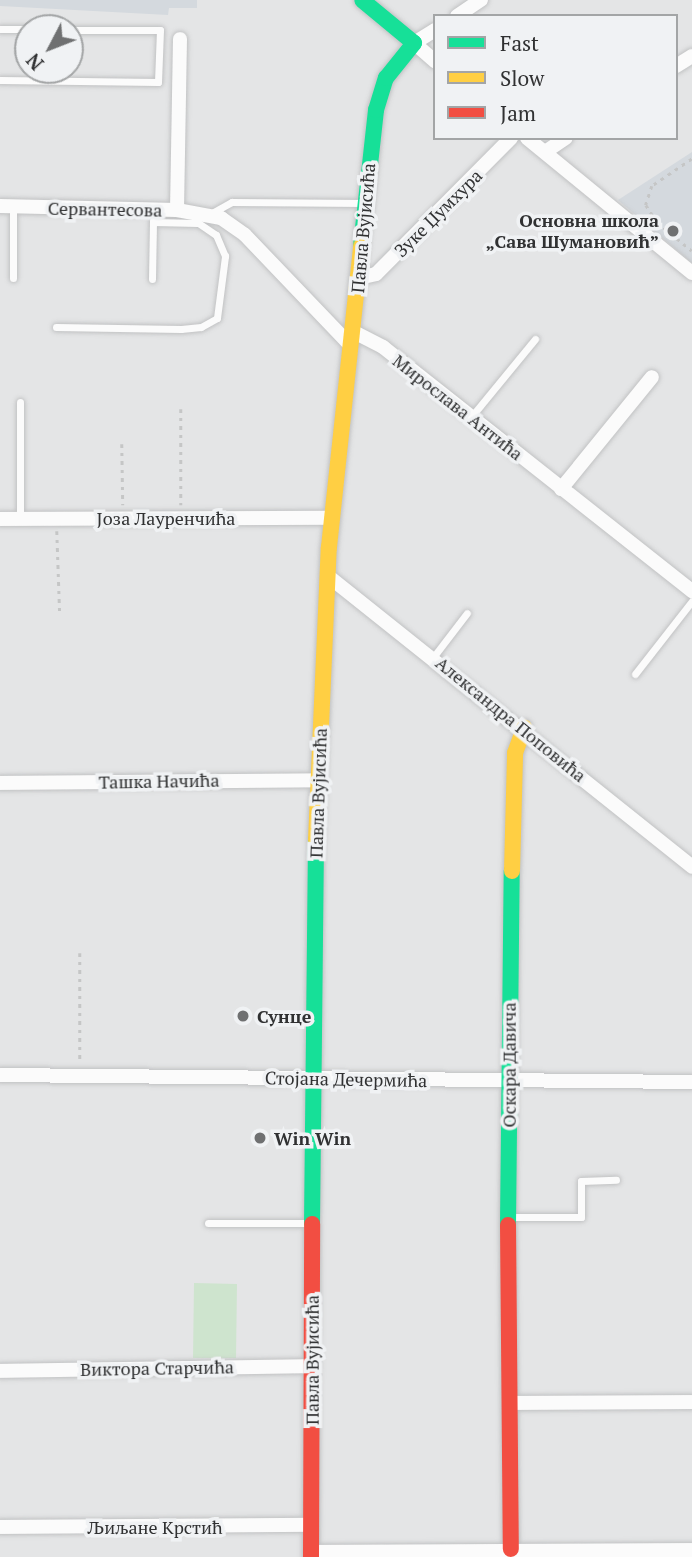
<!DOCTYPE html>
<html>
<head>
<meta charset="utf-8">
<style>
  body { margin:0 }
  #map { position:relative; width:692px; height:1557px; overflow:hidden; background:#e4e5e6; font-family:"PT Serif",serif }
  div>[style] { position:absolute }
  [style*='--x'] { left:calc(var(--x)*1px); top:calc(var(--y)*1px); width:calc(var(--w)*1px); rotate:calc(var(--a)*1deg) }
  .built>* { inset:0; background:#d4d9de }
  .green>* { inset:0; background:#cee4ce }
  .path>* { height:2.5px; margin-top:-1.25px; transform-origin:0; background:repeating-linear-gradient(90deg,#c5c6c6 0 3.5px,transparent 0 8.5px) }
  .roads { filter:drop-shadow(0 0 2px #c1c2c3) drop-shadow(0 0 2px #c1c2c3) }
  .lane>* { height:7px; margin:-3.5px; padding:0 3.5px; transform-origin:3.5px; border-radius:3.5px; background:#fbfbfb }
  .street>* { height:14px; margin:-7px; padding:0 7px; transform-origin:7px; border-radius:7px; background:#fbfbfb }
  .fast>* { height:16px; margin:-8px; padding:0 8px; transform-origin:8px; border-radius:8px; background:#16e098 }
  .slow>* { height:16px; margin:-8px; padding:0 8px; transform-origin:8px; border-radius:8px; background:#ffcf43 }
  .jam>* { height:16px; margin:-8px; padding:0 8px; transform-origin:8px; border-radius:8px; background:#f24e42 }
  .dots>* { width:19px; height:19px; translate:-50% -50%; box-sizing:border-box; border:4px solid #f0f2f4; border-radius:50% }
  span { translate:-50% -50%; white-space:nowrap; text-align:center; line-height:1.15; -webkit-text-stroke:7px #f0f2f4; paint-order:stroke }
  .street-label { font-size:18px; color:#303132 }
  .poi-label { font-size:18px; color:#303132; font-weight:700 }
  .right { translate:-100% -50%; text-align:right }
  .left { translate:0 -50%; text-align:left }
  .legend { position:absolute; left:433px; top:14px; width:245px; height:126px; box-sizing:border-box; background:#f0f2f4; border:2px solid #a3a5a6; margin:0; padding:9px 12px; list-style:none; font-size:21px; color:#303132 }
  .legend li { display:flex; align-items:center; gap:14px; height:35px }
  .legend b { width:35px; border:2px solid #a3a5a6 }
  .north { position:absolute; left:14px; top:14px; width:70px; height:70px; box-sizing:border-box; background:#f0f2f4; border:2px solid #a3a5a6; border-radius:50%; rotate:228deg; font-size:19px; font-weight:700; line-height:28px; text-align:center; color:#303132 }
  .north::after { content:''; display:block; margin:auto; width:24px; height:32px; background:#6f7071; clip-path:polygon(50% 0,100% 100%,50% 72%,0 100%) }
</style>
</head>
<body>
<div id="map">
  <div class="built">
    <div style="clip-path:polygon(0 0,197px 0,197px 8px,169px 8px,168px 15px,0 6px)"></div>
    <div style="clip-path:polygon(692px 152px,692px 263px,618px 200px)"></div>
  </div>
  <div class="green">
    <div style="clip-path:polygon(194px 1283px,237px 1284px,236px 1358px,193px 1358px)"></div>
  </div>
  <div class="path">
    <div style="--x:692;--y:159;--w:48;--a:146"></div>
    <div style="--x:652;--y:186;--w:20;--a:108"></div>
    <div style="--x:646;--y:205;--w:20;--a:57"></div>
    <div style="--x:657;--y:222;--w:45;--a:39.6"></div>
    <div style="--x:181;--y:409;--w:96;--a:90"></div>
    <div style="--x:122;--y:444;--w:61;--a:89.1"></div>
    <div style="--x:57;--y:531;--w:84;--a:88"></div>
    <div style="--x:80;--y:953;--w:109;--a:90"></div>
  </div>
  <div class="roads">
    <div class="lane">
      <div style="--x:0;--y:29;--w:28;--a:0"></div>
      <div style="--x:0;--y:80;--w:158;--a:0.7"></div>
      <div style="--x:158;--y:82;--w:52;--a:-87.8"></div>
      <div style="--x:160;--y:30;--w:90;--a:180"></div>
      <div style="--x:13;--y:207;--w:71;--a:90"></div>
      <div style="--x:210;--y:214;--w:25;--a:-29"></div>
      <div style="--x:232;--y:202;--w:134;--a:0.4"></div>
      <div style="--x:152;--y:279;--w:59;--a:-89"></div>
      <div style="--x:56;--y:327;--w:125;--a:0.9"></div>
      <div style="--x:181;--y:329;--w:20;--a:-6"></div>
      <div style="--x:201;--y:327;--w:18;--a:-29"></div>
      <div style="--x:217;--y:318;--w:63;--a:-82.6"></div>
      <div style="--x:225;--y:256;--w:23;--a:-113"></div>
      <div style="--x:216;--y:235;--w:22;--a:-146"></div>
      <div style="--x:198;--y:223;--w:45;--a:-178.7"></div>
      <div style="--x:471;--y:417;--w:101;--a:-50.6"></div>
      <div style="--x:20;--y:518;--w:116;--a:-90"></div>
      <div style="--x:434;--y:656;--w:54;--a:-52.5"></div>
      <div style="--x:635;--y:674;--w:93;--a:-52"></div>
      <div style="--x:512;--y:1217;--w:69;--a:0"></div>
      <div style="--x:581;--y:1217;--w:36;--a:-90"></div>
      <div style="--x:581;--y:1181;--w:35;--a:-2"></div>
      <div style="--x:208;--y:1223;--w:101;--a:0"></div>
    </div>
    <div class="street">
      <div style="--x:457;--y:16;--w:29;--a:-34"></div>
      <div style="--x:435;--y:30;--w:25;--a:148"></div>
      <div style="--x:414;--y:43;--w:28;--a:41"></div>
      <div style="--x:676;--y:66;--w:19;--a:-32"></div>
      <div style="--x:527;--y:138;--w:213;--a:39.3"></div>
      <div style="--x:545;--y:152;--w:25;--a:-34"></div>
      <div style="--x:0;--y:206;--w:177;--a:1.3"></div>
      <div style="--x:177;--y:210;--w:45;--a:10.3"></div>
      <div style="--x:221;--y:218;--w:29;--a:35"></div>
      <div style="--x:245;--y:235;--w:152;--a:46.3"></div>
      <div style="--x:177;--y:210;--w:171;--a:-89"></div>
      <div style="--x:359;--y:278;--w:17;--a:-13"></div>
      <div style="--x:376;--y:274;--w:192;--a:-45.2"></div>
      <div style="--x:352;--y:331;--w:35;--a:27"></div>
      <div style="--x:383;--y:347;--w:394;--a:38.3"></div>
      <div style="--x:561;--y:489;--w:144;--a:-50.9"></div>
      <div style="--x:0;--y:519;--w:332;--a:-0.2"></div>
      <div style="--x:328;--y:576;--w:466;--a:38.6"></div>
      <div style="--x:0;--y:783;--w:318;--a:-0.5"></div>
      <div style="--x:0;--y:1075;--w:692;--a:0.58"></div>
      <div style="--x:0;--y:1371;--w:313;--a:-0.9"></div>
      <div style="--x:511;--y:1403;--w:181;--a:-0.3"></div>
      <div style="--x:0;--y:1527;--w:310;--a:-0.4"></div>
      <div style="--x:311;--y:1552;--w:381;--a:-0.3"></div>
    </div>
    <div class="fast">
      <div style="--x:361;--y:246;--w:137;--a:-83.7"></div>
      <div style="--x:376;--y:110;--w:34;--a:-73"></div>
      <div style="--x:386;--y:78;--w:45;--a:-51.3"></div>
      <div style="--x:414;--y:43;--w:67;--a:-140.4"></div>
      <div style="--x:312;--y:1224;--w:384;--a:-89.4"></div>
      <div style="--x:508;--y:1225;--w:354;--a:-89.4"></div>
    </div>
    <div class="slow">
      <div style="--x:316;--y:840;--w:293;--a:-87.5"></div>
      <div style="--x:329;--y:547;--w:303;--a:-83.9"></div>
      <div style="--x:512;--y:871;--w:118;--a:-88.5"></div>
      <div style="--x:515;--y:753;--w:27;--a:-70"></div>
    </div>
    <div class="jam">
      <div style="--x:508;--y:1225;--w:324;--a:89.5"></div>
      <div style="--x:311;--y:1557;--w:333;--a:-89.8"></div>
    </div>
  </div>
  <div class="dots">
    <div style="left:673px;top:231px;background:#6f7071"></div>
    <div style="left:243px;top:1016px;background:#6f7071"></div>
    <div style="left:260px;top:1138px;background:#6f7071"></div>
  </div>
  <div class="street-label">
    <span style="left:105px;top:209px;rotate:1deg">Сервантесова</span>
    <span style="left:438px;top:213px;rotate:-45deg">Зуке Џумхура</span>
    <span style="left:363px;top:228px;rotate:-85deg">Павла Вујисића</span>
    <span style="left:458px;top:407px;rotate:38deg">Мирослава Антића</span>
    <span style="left:166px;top:518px">Јоза Лауренчића</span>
    <span style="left:511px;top:719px;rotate:39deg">Александра Поповића</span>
    <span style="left:159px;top:781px;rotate:-1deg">Ташка Начића</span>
    <span style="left:318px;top:793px;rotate:-88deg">Павла Вујисића</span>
    <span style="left:509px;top:1065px;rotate:-90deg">Оскара Давича</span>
    <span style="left:346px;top:1079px;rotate:1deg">Стојана Дечермића</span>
    <span style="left:312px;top:1360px;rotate:-90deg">Павла Вујисића</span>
    <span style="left:157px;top:1368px;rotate:-1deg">Виктора Старчића</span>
    <span style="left:155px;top:1527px">Љиљане Крстић</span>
  </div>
  <div class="poi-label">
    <span class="right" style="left:659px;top:231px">Основна школа<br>„Сава Шумановић”</span>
    <span class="left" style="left:257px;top:1016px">Сунце</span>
    <span class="left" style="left:274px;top:1138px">Win Win</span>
  </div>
  <ul class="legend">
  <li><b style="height:9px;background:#16e098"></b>Fast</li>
  <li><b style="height:9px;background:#ffcf43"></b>Slow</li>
  <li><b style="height:9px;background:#f24e42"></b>Jam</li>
  </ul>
  <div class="north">N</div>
</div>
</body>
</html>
